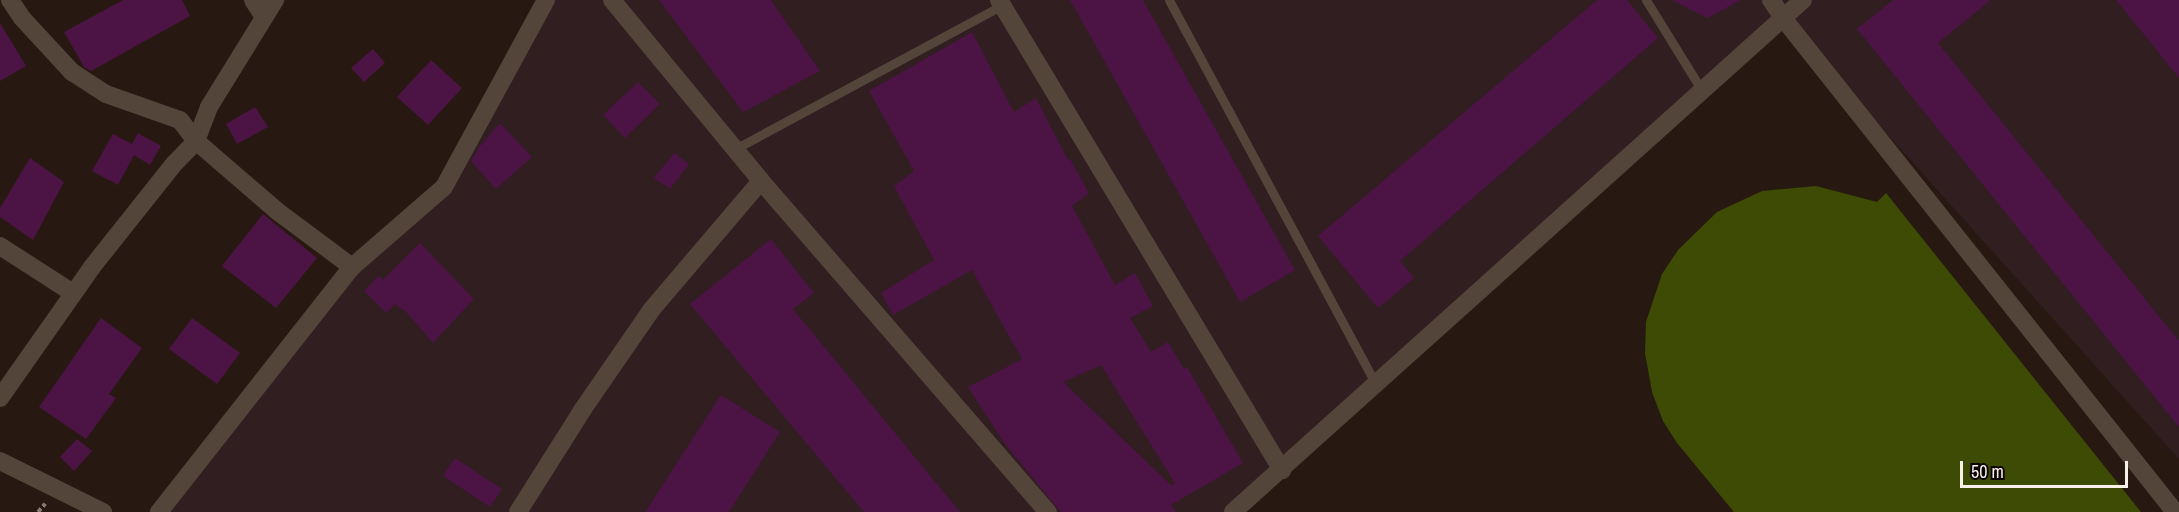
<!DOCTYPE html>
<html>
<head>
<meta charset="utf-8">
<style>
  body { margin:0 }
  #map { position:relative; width:2179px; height:512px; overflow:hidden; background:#271911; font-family:"Archivo Narrow",sans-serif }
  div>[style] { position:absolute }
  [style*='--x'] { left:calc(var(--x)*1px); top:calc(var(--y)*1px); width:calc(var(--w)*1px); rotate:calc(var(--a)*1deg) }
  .industrial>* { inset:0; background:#311e20 }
  .green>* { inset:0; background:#3d4b04 }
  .building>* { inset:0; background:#4c1345 }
  .path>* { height:4px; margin-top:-2px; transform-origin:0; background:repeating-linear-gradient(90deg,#877b74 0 4.5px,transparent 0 7.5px) }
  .service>* { height:9px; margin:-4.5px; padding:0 4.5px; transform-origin:4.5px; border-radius:4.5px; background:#54453b }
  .minor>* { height:18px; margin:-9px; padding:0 9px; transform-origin:9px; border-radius:9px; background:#54453b }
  span { translate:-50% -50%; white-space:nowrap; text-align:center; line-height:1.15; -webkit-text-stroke:4.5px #0b0604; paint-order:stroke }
  .scale { position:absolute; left:1960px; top:461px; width:168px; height:27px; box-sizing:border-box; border:3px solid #faf0ea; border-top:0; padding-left:8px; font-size:18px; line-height:21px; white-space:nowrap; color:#faf0ea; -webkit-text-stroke:4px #0b0604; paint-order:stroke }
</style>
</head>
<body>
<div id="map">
  <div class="industrial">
    <div style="clip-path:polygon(542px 0,2179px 0,2179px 459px,1783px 18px,1233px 512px,159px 512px,352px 267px,444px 187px)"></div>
  </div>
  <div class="green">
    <div style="clip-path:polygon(1816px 186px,1877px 202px,1886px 193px,2141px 512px,1734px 512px,1677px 443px,1663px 421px,1652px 392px,1645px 353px,1646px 322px,1662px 274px,1678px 250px,1717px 212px,1762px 191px)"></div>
  </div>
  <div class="building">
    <div style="clip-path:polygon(123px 0,182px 0,190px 16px,91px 71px,84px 67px,64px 32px)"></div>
    <div style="clip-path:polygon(659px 0,771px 0,820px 71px,743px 112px)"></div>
    <div style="clip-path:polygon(1070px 0,1143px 0,1295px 270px,1240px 302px)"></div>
    <div style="clip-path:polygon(1597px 0,1627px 0,1658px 38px,1400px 261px,1414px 278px,1378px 308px,1318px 236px)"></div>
    <div style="clip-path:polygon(1672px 0,1741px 0,1707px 18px)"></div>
    <div style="clip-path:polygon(1893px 0,1991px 0,1938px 43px,2179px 341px,2179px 427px,1857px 29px)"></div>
    <div style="clip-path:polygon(2116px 0,2179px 0,2179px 78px)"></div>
    <div style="clip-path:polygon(0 23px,26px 66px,0 81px)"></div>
    <div style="clip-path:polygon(evenodd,972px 32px,1014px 112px,1036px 98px,1068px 160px,1070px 159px,1089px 193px,1072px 206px,1115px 285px,1135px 273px,1153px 306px,1130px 318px,1151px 352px,1168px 342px,1184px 369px,1187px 367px,1243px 463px,1171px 505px,1176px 512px,1061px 512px,1059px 510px,1005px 444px,968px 387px,1022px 359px,972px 270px,893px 315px,881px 293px,934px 260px,894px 186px,914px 171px,869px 91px,972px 32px,1101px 365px,1175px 483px,1172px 486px,1063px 382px,1101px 365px)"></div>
    <div style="clip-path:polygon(373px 49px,385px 63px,364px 82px,351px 68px)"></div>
    <div style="clip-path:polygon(431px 60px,462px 88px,428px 125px,397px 97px)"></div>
    <div style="clip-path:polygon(638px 82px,660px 104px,625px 138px,603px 115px)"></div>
    <div style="clip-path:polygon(255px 107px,268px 127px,237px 144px,226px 124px)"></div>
    <div style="clip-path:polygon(500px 123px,532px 157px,496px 189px,471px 161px,479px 147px)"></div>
    <div style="clip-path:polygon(138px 133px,161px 146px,150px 165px,134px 155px,118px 185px,92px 171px,113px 134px,132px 144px)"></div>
    <div style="clip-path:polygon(674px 153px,689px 164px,670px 189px,654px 178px)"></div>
    <div style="clip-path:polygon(30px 158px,64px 182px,33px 240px,0 217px,0 208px)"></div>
    <div style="clip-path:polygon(263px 214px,317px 258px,276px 308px,222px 266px)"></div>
    <div style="clip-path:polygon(771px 239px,814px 293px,793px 309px,960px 512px,864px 512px,690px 304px)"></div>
    <div style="clip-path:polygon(420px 243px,474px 299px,433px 343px,407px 313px,395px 304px,386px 313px,364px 291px,379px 276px,383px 280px)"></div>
    <div style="clip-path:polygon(101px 318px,142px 348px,109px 394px,116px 398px,86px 439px,39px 407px)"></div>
    <div style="clip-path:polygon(192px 318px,240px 353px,217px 384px,169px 349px)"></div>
    <div style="clip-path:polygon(721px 395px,780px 432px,729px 512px,645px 512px)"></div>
    <div style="clip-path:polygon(77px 439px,92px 451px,74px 471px,60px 457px)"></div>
    <div style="clip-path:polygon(455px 458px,502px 489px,490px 507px,443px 476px)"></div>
  </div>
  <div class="path">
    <div style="--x:38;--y:512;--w:11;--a:-49"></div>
  </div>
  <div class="service">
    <div style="--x:1169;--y:0;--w:437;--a:61.7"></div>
    <div style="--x:1646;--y:0;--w:105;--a:58.3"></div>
    <div style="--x:735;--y:149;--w:303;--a:-28.3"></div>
  </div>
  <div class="minor">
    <div style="--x:10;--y:0;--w:22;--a:56"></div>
    <div style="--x:22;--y:18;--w:74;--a:47.2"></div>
    <div style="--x:72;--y:72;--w:40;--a:32.9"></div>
    <div style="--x:106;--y:94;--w:78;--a:19.4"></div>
    <div style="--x:180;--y:120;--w:26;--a:53"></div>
    <div style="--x:196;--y:141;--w:107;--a:40.8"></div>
    <div style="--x:277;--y:211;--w:94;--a:36.7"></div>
    <div style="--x:253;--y:0;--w:20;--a:57"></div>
    <div style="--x:612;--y:0;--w:234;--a:50.5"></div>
    <div style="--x:761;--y:181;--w:438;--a:49.1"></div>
    <div style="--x:999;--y:0;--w:549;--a:58.95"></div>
    <div style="--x:1771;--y:0;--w:22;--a:56"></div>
    <div style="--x:1783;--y:18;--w:631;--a:51.57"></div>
    <div style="--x:0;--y:246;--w:87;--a:32.8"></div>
    <div style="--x:0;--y:398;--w:160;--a:-54.9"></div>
    <div style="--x:92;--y:267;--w:132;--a:-51.5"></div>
    <div style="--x:174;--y:164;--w:32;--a:-46"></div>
    <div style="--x:196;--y:141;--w:36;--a:-69"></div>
    <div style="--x:209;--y:107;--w:126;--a:-58.3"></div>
    <div style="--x:0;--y:461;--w:115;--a:26.3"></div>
    <div style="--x:159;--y:512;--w:312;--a:-51.8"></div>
    <div style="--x:352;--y:267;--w:122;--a:-41"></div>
    <div style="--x:444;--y:187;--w:213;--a:-61.4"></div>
    <div style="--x:518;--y:512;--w:122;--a:-57.7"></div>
    <div style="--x:583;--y:409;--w:121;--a:-55.4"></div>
    <div style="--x:652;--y:309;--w:168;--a:-49.6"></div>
    <div style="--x:1233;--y:512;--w:766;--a:-41.93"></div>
  </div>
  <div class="scale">50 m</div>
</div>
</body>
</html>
